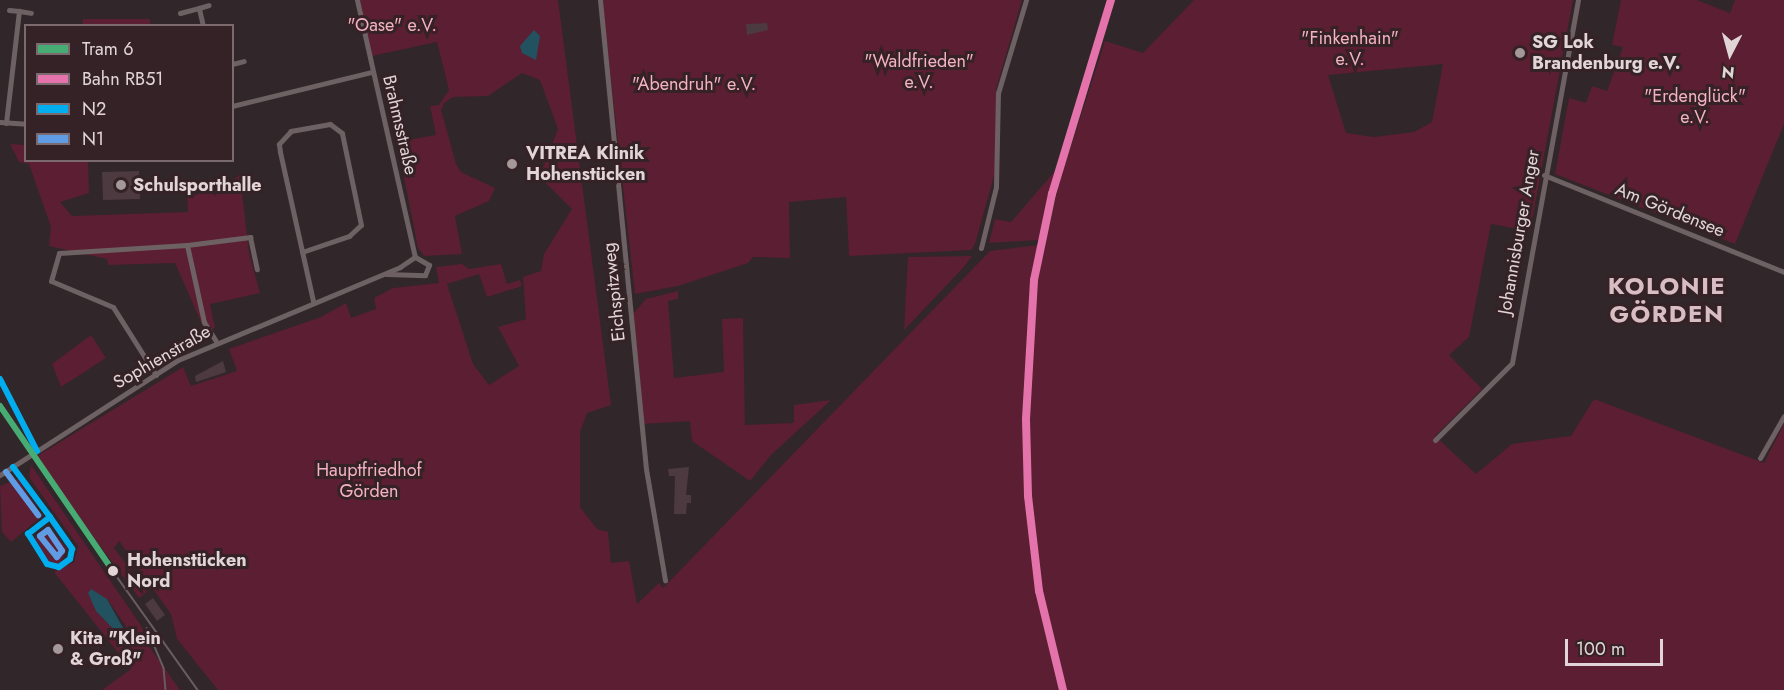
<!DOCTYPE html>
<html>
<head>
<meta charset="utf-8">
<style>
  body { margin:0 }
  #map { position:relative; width:1784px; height:690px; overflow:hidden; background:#312629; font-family:Jost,sans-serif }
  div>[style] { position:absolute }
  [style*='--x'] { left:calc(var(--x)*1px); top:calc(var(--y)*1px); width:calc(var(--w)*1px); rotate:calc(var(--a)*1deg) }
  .green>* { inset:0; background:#5b1e32 }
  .water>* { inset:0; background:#225160 }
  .building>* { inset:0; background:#4d3a40 }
  .street>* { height:5px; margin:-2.5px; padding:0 2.5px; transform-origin:2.5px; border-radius:2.5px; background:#6d6164 }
  .tram>* { height:1.5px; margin:-0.75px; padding:0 0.75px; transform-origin:0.75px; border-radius:0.75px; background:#675d60 }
  .bus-1>* { height:6px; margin:-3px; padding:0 3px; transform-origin:3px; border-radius:3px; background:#00aeef }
  .bus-2>* { height:6px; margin:-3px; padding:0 3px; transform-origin:3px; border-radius:3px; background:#609ce3 }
  .rail-1>* { height:8px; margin:-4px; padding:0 4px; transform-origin:4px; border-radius:4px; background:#e472ab }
  .tram-1>* { height:6px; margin:-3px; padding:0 3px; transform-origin:3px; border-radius:3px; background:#47ac74 }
  .dots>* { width:16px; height:16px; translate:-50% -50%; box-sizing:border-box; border:3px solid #352227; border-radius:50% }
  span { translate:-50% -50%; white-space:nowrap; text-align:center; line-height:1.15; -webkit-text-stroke:6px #352227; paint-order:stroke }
  .park-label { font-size:18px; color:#f4b2c1 }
  .poi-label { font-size:18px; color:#e2d5d7; font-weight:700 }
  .left { translate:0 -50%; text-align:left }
  .street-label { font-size:18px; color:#e2d5d7 }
  .stop-label { font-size:18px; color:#e2d5d7; font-weight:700 }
  .district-label { font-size:24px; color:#d8bec4; font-weight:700; letter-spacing:1.5px }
  .legend { position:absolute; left:24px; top:24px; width:210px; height:138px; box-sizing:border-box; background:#352227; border:2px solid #7a6a6d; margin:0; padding:8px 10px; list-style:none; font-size:18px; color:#e2d5d7 }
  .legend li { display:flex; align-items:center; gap:12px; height:30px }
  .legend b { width:30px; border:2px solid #7a6a6d }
  .north { position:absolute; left:1700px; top:24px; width:60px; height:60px; -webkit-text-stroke:4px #352227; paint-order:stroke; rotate:186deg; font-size:16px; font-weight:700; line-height:24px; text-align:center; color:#e2d5d7 }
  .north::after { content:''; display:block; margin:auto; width:21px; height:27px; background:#e2d5d7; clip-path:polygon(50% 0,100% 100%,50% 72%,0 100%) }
  .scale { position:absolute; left:1565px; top:639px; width:98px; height:27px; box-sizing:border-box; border:3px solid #e2d5d7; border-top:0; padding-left:8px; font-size:18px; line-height:21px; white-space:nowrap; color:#e2d5d7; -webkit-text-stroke:4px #352227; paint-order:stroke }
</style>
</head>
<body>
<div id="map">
  <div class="green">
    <div style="clip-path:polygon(360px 0,558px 0,611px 405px,587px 413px,580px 432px,580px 507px,597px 529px,608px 532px,611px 563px,629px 561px,637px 604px,659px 583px,663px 588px,990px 251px,1038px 245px,1024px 420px,1027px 497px,1037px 592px,1061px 690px,218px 690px,177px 639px,171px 614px,119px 541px,114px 548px,147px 592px,139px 598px,34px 458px,183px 367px,191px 386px,237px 371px,229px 349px,321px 317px,346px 303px,351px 318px,376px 309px,374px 298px,393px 288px,439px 283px,436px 267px,462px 264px,469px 269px,501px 264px,507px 284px,520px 280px,522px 286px,487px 297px,479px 274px,447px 284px,473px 364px,489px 385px,519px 366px,498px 327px,526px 319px,523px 277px,541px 271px,544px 254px,572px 209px,543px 180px,541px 173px,558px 129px,540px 80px,522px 73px,488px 96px,453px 97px,444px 103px,441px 110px,456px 164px,461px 172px,495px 188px,489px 201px,455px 216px,462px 254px,424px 256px,418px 248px,397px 142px,436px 135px,430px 106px,439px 105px,449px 90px,437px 42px,372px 56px)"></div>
    <div style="clip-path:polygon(602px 0,1022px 0,996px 89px,999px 158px,975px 244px,971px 250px,849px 256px,846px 197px,789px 202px,790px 258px,753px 257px,748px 263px,678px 286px,635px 294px)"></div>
    <div style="clip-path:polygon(evenodd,1194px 0,1573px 0,1530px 231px,1491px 224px,1469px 337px,1449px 355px,1482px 389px,1435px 436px,1476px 474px,1512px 444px,1571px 436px,1594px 399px,1764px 463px,1784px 424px,1784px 690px,1066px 690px,1041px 590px,1030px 495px,1028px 418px,1037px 280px,1058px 187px,1105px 41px,1143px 53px,1194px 0,1443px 64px,1432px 122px,1414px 132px,1374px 137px,1346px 133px,1328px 75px,1443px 64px)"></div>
    <div style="clip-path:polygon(1621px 0,1697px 0,1730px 13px,1735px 0,1784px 0,1784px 124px,1735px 244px,1555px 174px,1569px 98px,1586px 103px,1592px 86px,1607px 91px,1623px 47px,1612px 45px)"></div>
    <div style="clip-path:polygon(83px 19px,150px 19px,150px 25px,82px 25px)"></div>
    <div style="clip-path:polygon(10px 144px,25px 145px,26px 160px,88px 161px,89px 193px,60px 202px,72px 216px,188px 212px,187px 197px,221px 188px,240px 175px,249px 253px,260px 293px,210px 304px,215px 328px,205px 331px,175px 263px,108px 265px,107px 259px,49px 246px,51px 227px,29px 164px,19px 162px)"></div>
    <div style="clip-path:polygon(1055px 171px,1039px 240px,989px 243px,995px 219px,1011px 222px)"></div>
    <div style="clip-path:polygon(972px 256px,963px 268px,904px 330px,908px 257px)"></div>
    <div style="clip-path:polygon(678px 291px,678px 299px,668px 301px,674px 378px,724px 372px,722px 319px,743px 318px,745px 425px,794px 423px,794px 405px,831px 400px,771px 455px,750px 481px,692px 441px,690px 421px,643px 424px,633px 314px,646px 299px)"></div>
    <div style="clip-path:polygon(91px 335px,106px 358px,61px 387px,52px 364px)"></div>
    <div style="clip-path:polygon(evenodd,31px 465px,142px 627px,146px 642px,180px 690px,102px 690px,131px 669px,54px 572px,74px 562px,78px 546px,29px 477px,31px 465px,107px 599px,128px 629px,127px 635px,119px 635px,97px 611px,107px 599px)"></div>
    <div style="clip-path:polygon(18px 479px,42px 516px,11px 542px,2px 532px,0 486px)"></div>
    <div style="clip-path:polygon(48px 526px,67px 549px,60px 564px,48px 562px,34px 539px)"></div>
  </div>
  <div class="water">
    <div style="clip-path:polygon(534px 30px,540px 36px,536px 60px,522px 53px,520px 46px)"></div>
    <div style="clip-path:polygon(91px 589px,107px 599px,127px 635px,119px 635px,96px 611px,88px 593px)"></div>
  </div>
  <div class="building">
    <div style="clip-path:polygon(767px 23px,768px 30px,747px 35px,746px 24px)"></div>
    <div style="clip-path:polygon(139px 171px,140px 199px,103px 200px,102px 172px)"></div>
    <div style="clip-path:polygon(223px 361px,226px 372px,196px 382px,195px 376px)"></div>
    <div style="clip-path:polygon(689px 467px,686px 495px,691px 495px,691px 503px,687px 503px,686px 514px,674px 514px,675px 476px,669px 476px,668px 469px)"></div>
    <div style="clip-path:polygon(153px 598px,165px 615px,157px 621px,145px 604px)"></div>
  </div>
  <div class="street">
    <div style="--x:357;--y:0;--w:263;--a:77.3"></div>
    <div style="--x:600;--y:0;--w:471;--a:84.4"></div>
    <div style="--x:646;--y:469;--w:113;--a:80.3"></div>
    <div style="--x:9;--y:10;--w:10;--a:6"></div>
    <div style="--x:180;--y:13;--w:20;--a:-15"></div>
    <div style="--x:203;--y:26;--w:18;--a:-103"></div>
    <div style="--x:199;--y:8;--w:10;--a:-17"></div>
    <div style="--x:232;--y:64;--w:12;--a:-14"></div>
    <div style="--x:232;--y:106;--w:144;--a:-13.7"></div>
    <div style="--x:0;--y:122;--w:26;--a:4"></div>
    <div style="--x:6;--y:123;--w:113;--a:-83.4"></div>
    <div style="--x:19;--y:11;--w:12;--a:9"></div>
    <div style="--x:1544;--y:175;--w:259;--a:22"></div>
    <div style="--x:187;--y:245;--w:64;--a:-7.2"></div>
    <div style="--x:250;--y:237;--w:33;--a:78"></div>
    <div style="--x:981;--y:248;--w:63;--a:-76.2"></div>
    <div style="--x:996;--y:187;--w:94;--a:-88.8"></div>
    <div style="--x:998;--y:93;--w:97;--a:-73.2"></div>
    <div style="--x:302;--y:252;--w:50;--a:-18.8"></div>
    <div style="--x:349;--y:236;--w:16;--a:-43"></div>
    <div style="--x:361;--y:225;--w:94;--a:-101.7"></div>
    <div style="--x:342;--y:133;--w:15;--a:-143"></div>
    <div style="--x:330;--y:124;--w:40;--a:170"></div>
    <div style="--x:291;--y:131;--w:18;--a:133"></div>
    <div style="--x:279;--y:144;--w:8;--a:83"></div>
    <div style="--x:280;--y:152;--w:153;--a:77.5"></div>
    <div style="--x:387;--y:274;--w:38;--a:2"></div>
    <div style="--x:425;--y:275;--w:11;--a:-68"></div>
    <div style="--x:429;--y:265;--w:16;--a:-150"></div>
    <div style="--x:156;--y:375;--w:80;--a:-122.3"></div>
    <div style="--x:113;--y:307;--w:67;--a:-157.2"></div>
    <div style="--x:51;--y:281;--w:29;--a:-74"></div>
    <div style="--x:59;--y:253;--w:128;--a:-3.6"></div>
    <div style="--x:187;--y:245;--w:79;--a:77.6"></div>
    <div style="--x:204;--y:322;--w:22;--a:58"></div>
    <div style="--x:0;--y:379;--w:81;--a:62.8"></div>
    <div style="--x:1435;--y:440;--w:109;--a:-45"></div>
    <div style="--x:1512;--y:363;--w:369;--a:-79.7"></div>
    <div style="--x:1760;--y:458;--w:48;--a:-60.3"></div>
    <div style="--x:0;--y:475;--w:212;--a:-32.9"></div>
    <div style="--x:178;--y:360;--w:241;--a:-22.7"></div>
    <div style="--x:400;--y:267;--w:18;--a:-34"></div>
  </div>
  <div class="tram">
    <div style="--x:113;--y:571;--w:146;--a:54.5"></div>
    <div style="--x:147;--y:628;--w:43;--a:67"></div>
    <div style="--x:164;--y:668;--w:22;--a:85"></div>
  </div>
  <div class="bus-1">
    <div style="--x:0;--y:379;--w:81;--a:62.8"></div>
    <div style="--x:13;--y:467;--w:62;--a:53.5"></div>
    <div style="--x:50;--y:517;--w:39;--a:55"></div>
    <div style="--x:72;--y:549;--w:10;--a:101"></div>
    <div style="--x:70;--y:559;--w:14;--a:144"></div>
    <div style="--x:59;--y:567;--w:12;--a:-166"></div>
    <div style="--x:47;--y:564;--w:36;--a:-122"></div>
    <div style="--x:28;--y:534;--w:28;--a:-38"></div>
  </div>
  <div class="bus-2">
    <div style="--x:6;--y:472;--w:54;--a:53.3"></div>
    <div style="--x:48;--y:530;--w:25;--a:56"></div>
    <div style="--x:62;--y:551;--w:8;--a:130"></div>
    <div style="--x:57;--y:557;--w:27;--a:-129"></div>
    <div style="--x:40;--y:536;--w:10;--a:-37"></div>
  </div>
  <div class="rail-1">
    <div style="--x:1063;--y:690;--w:102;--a:-103.6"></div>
    <div style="--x:1039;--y:591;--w:96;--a:-96.6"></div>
    <div style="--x:1028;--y:496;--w:77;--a:-91.5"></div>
    <div style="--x:1026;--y:419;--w:139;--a:-86.7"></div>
    <div style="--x:1034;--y:280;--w:88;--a:-78.2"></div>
    <div style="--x:1052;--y:194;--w:203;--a:-73.1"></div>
  </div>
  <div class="tram-1">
    <div style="--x:0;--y:406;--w:200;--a:55.6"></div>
  </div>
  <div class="dots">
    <div style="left:1520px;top:53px;background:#a4989a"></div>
    <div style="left:512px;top:164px;background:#a4989a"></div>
    <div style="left:121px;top:185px;background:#a4989a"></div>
    <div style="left:113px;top:571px;background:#e2d5d7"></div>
    <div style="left:58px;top:649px;background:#a4989a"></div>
  </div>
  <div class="park-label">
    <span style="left:392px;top:25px">"Oase" e.V.</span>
    <span style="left:1350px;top:49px">"Finkenhain"<br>e.V.</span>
    <span style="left:919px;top:72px">"Waldfrieden"<br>e.V.</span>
    <span style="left:694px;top:84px">"Abendruh" e.V.</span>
    <span style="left:1695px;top:107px">"Erdenglück"<br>e.V.</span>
    <span style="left:369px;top:481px">Hauptfriedhof<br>Görden</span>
  </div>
  <div class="poi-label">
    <span class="left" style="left:1532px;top:53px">SG Lok<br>Brandenburg e.V.</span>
    <span class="left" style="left:526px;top:164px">VITREA Klinik<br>Hohenstücken</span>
    <span class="left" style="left:133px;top:185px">Schulsporthalle</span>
    <span class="left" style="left:70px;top:649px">Kita "Klein<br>&amp; Groß"</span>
  </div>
  <div class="street-label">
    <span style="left:400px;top:125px;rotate:77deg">Brahmsstraße</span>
    <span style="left:1670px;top:210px;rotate:22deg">Am Gördensee</span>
    <span style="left:1519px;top:232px;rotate:-80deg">Johannisburger Anger</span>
    <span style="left:614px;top:292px;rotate:-96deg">Eichspitzweg</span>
    <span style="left:162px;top:357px;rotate:-30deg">Sophienstraße</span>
  </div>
  <div class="stop-label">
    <span class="left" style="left:127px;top:571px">Hohenstücken<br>Nord</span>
  </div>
  <div class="district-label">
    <span style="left:1667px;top:300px">KOLONIE<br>GÖRDEN</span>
  </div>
  <ul class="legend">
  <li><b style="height:8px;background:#47ac74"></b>Tram 6</li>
  <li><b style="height:8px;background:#e472ab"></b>Bahn RB51</li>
  <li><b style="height:8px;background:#00aeef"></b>N2</li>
  <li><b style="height:8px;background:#609ce3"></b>N1</li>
  </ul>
  <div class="north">N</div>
  <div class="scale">100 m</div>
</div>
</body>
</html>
